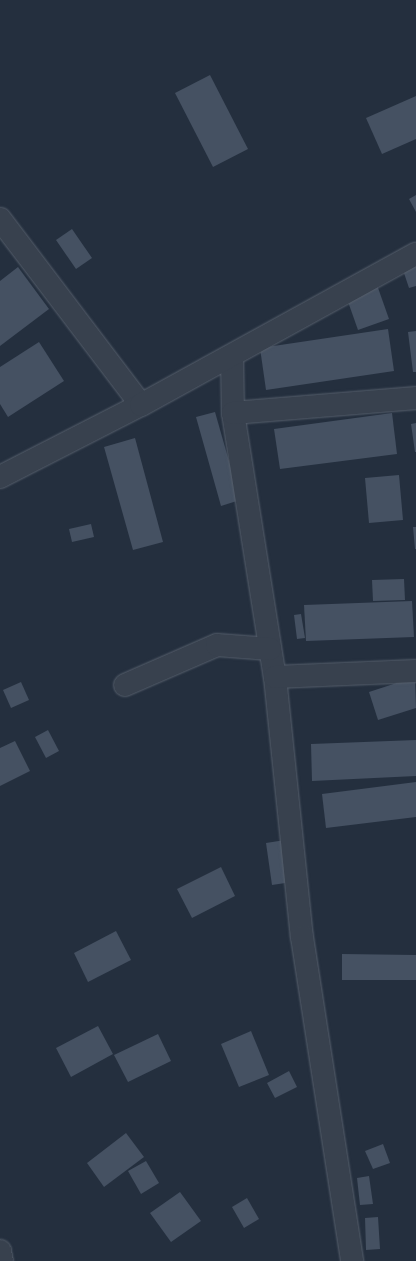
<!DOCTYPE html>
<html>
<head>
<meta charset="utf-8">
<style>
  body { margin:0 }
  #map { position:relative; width:416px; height:1261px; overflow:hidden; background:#242f3e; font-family:Mulish,sans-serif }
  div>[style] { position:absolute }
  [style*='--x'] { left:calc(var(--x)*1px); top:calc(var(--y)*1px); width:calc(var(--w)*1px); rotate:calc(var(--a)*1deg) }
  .building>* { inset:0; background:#455162 }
  .roads { filter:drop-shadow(0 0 1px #565f6c) drop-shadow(0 0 1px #565f6c) }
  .street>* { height:22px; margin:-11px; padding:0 11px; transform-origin:11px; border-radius:11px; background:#38414e }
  span { translate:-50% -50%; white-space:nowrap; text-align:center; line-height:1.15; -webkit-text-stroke:5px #1d2633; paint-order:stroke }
</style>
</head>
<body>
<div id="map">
  <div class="building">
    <div style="clip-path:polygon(210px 75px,248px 149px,213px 167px,175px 93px)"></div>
    <div style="clip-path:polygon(416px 96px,416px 139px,382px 154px,366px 118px)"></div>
    <div style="clip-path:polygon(416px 195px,416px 212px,409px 199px)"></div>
    <div style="clip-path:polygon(72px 229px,92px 258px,76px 269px,56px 240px)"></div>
    <div style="clip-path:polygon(416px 262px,416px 286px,409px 288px,402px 267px)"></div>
    <div style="clip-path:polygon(18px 267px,49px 309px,0 346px,0 281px)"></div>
    <div style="clip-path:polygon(377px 285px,389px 319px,358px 330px,346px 296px)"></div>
    <div style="clip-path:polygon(388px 329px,394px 371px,266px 390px,260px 348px)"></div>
    <div style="clip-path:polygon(416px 331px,416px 372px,413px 372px,408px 332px)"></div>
    <div style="clip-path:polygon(39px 342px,64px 381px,8px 417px,0 404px,0 367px)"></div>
    <div style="clip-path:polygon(215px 412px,240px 500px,221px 506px,196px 417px)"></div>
    <div style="clip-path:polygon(392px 413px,397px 454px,280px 469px,274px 429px)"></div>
    <div style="clip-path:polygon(416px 423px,416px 452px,415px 452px,411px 424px)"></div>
    <div style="clip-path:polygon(135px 438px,163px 542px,133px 550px,104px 447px)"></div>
    <div style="clip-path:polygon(399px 475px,403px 520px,369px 523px,365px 478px)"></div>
    <div style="clip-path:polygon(91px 524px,94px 537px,72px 542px,69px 529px)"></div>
    <div style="clip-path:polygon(413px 527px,416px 527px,416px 549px,415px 549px)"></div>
    <div style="clip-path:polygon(404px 579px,405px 600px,373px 601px,372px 580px)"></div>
    <div style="clip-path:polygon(412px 601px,414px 637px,306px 641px,304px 605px)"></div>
    <div style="clip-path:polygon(301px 614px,305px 638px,297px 639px,294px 615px)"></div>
    <div style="clip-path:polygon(415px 677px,416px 708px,378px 720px,369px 692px)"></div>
    <div style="clip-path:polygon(21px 682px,29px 700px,11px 708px,3px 690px)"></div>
    <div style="clip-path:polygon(48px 730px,59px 751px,46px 758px,35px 737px)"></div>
    <div style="clip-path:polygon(416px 740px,416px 776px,312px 781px,311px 744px)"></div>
    <div style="clip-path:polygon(15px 741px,30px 771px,0 786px,0 748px)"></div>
    <div style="clip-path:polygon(416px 782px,416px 817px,326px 828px,322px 794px)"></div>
    <div style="clip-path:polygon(285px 840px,292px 882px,272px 885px,266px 843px)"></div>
    <div style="clip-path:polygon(221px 867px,235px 896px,192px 918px,177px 889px)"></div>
    <div style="clip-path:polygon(116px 931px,131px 960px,88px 982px,74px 953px)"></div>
    <div style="clip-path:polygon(342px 954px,416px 955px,416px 980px,342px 980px)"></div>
    <div style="clip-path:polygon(98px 1026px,113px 1054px,71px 1077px,56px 1048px)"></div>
    <div style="clip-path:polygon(251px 1031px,269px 1075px,239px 1087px,221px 1044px)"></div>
    <div style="clip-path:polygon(158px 1034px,171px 1061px,128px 1082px,114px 1055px)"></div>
    <div style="clip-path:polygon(289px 1071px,297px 1087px,275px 1098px,267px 1083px)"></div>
    <div style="clip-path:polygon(126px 1133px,144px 1157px,104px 1187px,87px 1163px)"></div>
    <div style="clip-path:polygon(383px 1144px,390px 1163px,373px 1169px,365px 1151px)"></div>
    <div style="clip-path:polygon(146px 1161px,159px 1183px,141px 1194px,128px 1171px)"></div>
    <div style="clip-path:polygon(369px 1176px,373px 1204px,360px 1205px,357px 1178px)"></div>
    <div style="clip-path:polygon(180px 1192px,201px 1221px,171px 1242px,150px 1213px)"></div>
    <div style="clip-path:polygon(247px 1198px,259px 1219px,244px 1228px,232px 1207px)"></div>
    <div style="clip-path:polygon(378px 1217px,380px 1249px,366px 1250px,365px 1218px)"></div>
  </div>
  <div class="roads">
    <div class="street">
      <div style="--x:0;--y:219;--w:233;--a:52.8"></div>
      <div style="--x:232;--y:356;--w:57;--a:89"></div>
      <div style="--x:233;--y:413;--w:267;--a:81"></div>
      <div style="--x:275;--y:677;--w:261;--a:84.1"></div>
      <div style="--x:302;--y:937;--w:328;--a:81.2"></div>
      <div style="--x:233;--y:413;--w:184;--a:-4.7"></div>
      <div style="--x:0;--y:477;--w:158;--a:-27.1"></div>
      <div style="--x:141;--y:405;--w:314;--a:-28.8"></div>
      <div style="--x:275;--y:677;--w:141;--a:-2.4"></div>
      <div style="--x:125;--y:685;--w:100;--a:-23.5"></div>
      <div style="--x:217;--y:645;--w:53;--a:4.3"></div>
      <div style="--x:0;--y:1251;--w:10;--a:79"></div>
    </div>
  </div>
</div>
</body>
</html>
